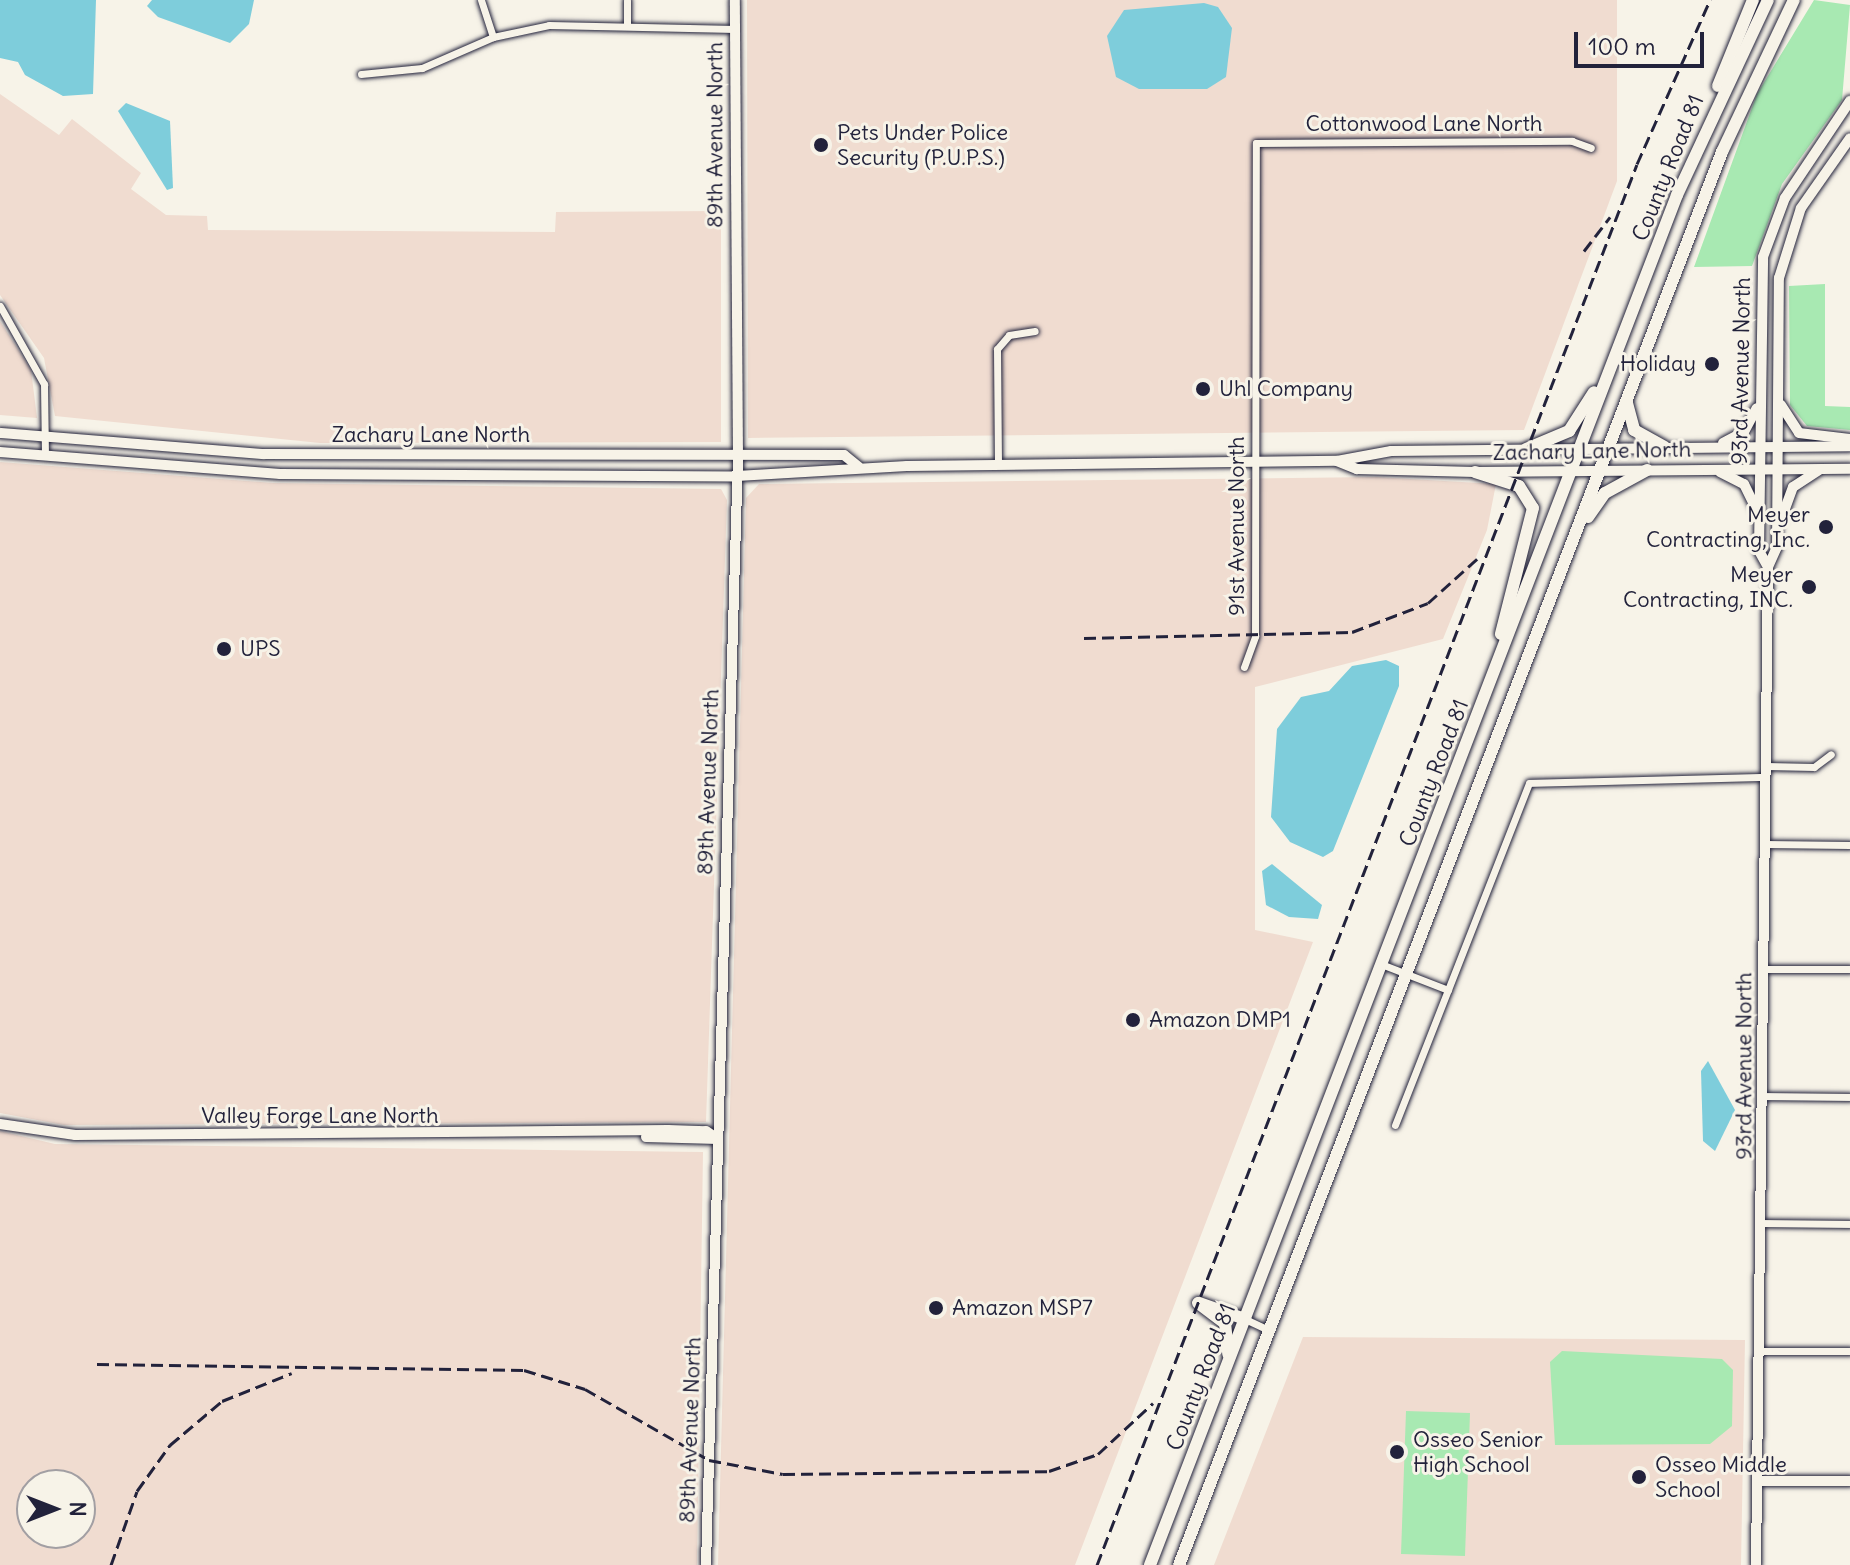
<!DOCTYPE html>
<html>
<head>
<meta charset="utf-8">
<style>
  body { margin:0 }
  #map { position:relative; width:1850px; height:1565px; overflow:hidden; background:#f7f3e8; font-family:Delius,sans-serif }
  div>[style] { position:absolute }
  [style*='--x'] { left:calc(var(--x)*1px); top:calc(var(--y)*1px); width:calc(var(--w)*1px); rotate:calc(var(--a)*1deg) }
  .built>* { inset:0; background:#f0dcd0 }
  .green>* { inset:0; background:#a8e9b2 }
  .water>* { inset:0; background:#7ecddb }
  .roads { filter:drop-shadow(0 0 2px #22223b) drop-shadow(0 0 2px #22223b) }
  .street>* { height:7px; margin:-3.5px; padding:0 3.5px; transform-origin:3.5px; border-radius:3.5px; background:#f7f3e8 }
  .secondary>* { height:10px; margin:-5px; padding:0 5px; transform-origin:5px; border-radius:5px; background:#f7f3e8 }
  .highway>* { height:12px; margin:-6px; padding:0 6px; transform-origin:6px; border-radius:6px; background:#f7f3e8 }
  .rail>* { height:3px; margin-top:-1.5px; transform-origin:0; background:repeating-linear-gradient(90deg,#22223b 0 12px,transparent 0 18px) }
  .dots>* { width:22px; height:22px; translate:-50% -50%; box-sizing:border-box; border:4px solid #f7f3e8; border-radius:50% }
  span { translate:-50% -50%; white-space:nowrap; text-align:center; line-height:1.15; -webkit-text-stroke:6px #f7f3e8; paint-order:stroke }
  .street-label { font-size:22px; color:#22223b }
  .poi-label { font-size:22px; color:#22223b }
  .left { translate:0 -50%; text-align:left }
  .right { translate:-100% -50%; text-align:right }
  .north { position:absolute; left:16px; top:1469px; width:80px; height:80px; box-sizing:border-box; background:#f7f3e8; border:2px solid #a29fa3; border-radius:50%; rotate:90deg; font-size:22px; font-weight:700; line-height:32px; text-align:center; color:#22223b }
  .north::after { content:''; display:block; margin:auto; width:28px; height:36px; background:#22223b; clip-path:polygon(50% 0,100% 100%,50% 72%,0 100%) }
  .scale { position:absolute; left:1574px; top:32px; width:130px; height:36px; box-sizing:border-box; border:4px solid #22223b; border-top:0; padding-left:10px; font-size:24px; line-height:28px; white-space:nowrap; color:#22223b; -webkit-text-stroke:6px #f7f3e8; paint-order:stroke }
</style>
</head>
<body>
<div id="map">
  <div class="built">
    <div style="clip-path:polygon(747px 0,1617px 0,1617px 181px,1524px 430px,748px 438px)"></div>
    <div style="clip-path:polygon(0 94px,59px 135px,72px 119px,141px 173px,131px 189px,166px 215px,207px 216px,208px 230px,555px 232px,556px 212px,721px 211px,721px 442px,320px 443px,55px 416px,44px 358px,0 295px)"></div>
    <div style="clip-path:polygon(0 321px,31px 370px,37px 418px,0 415px)"></div>
    <div style="clip-path:polygon(0 462px,273px 483px,721px 489px,727px 500px,706px 1122px,64px 1125px,0 1113px)"></div>
    <div style="clip-path:polygon(1376px 477px,1496px 484px,1487px 530px,1443px 639px,1255px 687px,1255px 930px,1313px 942px,1075px 1565px,718px 1565px,746px 498px,759px 484px)"></div>
    <div style="clip-path:polygon(evenodd,0 1131px,55px 1144px,703px 1152px,697px 1565px,0 1565px,0 1131px,32px 1485px,80px 1485px,80px 1533px,32px 1533px,32px 1485px)"></div>
    <div style="clip-path:polygon(1303px 1337px,1745px 1340px,1741px 1565px,1214px 1565px)"></div>
  </div>
  <div class="green">
    <div style="clip-path:polygon(1814px 0,1850px 5px,1842px 100px,1782px 184px,1752px 266px,1694px 267px,1757px 94px)"></div>
    <div style="clip-path:polygon(1825px 284px,1825px 406px,1850px 407px,1850px 430px,1807px 426px,1790px 405px,1789px 286px)"></div>
    <div style="clip-path:polygon(1562px 1351px,1722px 1359px,1733px 1370px,1732px 1426px,1710px 1444px,1555px 1445px,1550px 1362px)"></div>
    <div style="clip-path:polygon(1406px 1411px,1470px 1413px,1465px 1556px,1401px 1554px)"></div>
  </div>
  <div class="water">
    <div style="clip-path:polygon(0 0,96px 0,93px 94px,63px 96px,25px 75px,18px 62px,0 58px)"></div>
    <div style="clip-path:polygon(152px 0,254px 0,249px 24px,230px 43px,158px 17px,147px 6px)"></div>
    <div style="clip-path:polygon(1204px 3px,1218px 7px,1232px 28px,1226px 77px,1207px 89px,1139px 89px,1116px 77px,1107px 36px,1124px 10px)"></div>
    <div style="clip-path:polygon(126px 103px,170px 121px,173px 188px,167px 190px,118px 111px)"></div>
    <div style="clip-path:polygon(1386px 660px,1399px 666px,1399px 686px,1333px 851px,1323px 857px,1290px 842px,1271px 817px,1277px 729px,1301px 697px,1329px 691px,1352px 666px)"></div>
    <div style="clip-path:polygon(1272px 864px,1322px 905px,1318px 919px,1289px 917px,1266px 905px,1262px 871px)"></div>
    <div style="clip-path:polygon(1708px 1061px,1735px 1110px,1715px 1151px,1703px 1141px,1701px 1071px)"></div>
  </div>
  <div class="roads">
    <div class="street">
      <div style="--x:481;--y:0;--w:39;--a:72"></div>
      <div style="--x:627;--y:24;--w:24;--a:-90"></div>
      <div style="--x:361;--y:74;--w:61;--a:-5.6"></div>
      <div style="--x:422;--y:68;--w:77;--a:-23.6"></div>
      <div style="--x:493;--y:37;--w:57;--a:-12.1"></div>
      <div style="--x:549;--y:25;--w:186;--a:1.2"></div>
      <div style="--x:0;--y:306;--w:90;--a:60.6"></div>
      <div style="--x:44;--y:384;--w:71;--a:89.2"></div>
      <div style="--x:998;--y:464;--w:115;--a:-90.5"></div>
      <div style="--x:997;--y:349;--w:18;--a:-49"></div>
      <div style="--x:1009;--y:335;--w:26;--a:-9"></div>
      <div style="--x:1244;--y:667;--w:33;--a:-70"></div>
      <div style="--x:1255;--y:636;--w:493;--a:-89.9"></div>
      <div style="--x:1256;--y:143;--w:316;--a:-0.4"></div>
      <div style="--x:1572;--y:141;--w:20;--a:20"></div>
      <div style="--x:1766;--y:766;--w:48;--a:1.2"></div>
      <div style="--x:1814;--y:767;--w:21;--a:-37"></div>
      <div style="--x:1765;--y:844;--w:85;--a:0.7"></div>
      <div style="--x:1381;--y:964;--w:72;--a:21.2"></div>
      <div style="--x:1764;--y:969;--w:86;--a:0"></div>
      <div style="--x:1763;--y:1096;--w:87;--a:0.7"></div>
      <div style="--x:1395;--y:1125;--w:367;--a:-68.6"></div>
      <div style="--x:1529;--y:783;--w:237;--a:-1.5"></div>
      <div style="--x:1763;--y:1223;--w:87;--a:0.7"></div>
      <div style="--x:1245;--y:1319;--w:26;--a:25"></div>
      <div style="--x:1761;--y:1351;--w:89;--a:0"></div>
    </div>
    <div class="secondary">
      <div style="--x:1781;--y:405;--w:33;--a:57"></div>
      <div style="--x:1799;--y:433;--w:51;--a:6.7"></div>
      <div style="--x:0;--y:433;--w:264;--a:4.6"></div>
      <div style="--x:263;--y:454;--w:581;--a:0.1"></div>
      <div style="--x:844;--y:455;--w:19;--a:39"></div>
      <div style="--x:1723;--y:443;--w:24;--a:-28"></div>
      <div style="--x:1744;--y:432;--w:27;--a:-62"></div>
      <div style="--x:0;--y:452;--w:281;--a:4.5"></div>
      <div style="--x:280;--y:474;--w:457;--a:0.3"></div>
      <div style="--x:737;--y:476;--w:170;--a:-3.4"></div>
      <div style="--x:907;--y:466;--w:430;--a:-0.7"></div>
      <div style="--x:1337;--y:461;--w:55;--a:-10.5"></div>
      <div style="--x:1391;--y:451;--w:459;--a:-0.6"></div>
      <div style="--x:1337;--y:461;--w:22;--a:22"></div>
      <div style="--x:1357;--y:469;--w:118;--a:1.5"></div>
      <div style="--x:1475;--y:472;--w:375;--a:-0.5"></div>
      <div style="--x:1720;--y:472;--w:27;--a:27"></div>
      <div style="--x:1744;--y:484;--w:28;--a:64"></div>
      <div style="--x:1782;--y:517;--w:32;--a:-70"></div>
      <div style="--x:1793;--y:487;--w:31;--a:-33"></div>
      <div style="--x:1768;--y:567;--w:18;--a:-119"></div>
      <div style="--x:1759;--y:551;--w:294;--a:-89.2"></div>
      <div style="--x:1763;--y:257;--w:63;--a:-69.6"></div>
      <div style="--x:1785;--y:198;--w:117;--a:-56.2"></div>
      <div style="--x:0;--y:1124;--w:76;--a:8.3"></div>
      <div style="--x:75;--y:1135;--w:593;--a:-0.48"></div>
      <div style="--x:668;--y:1130;--w:38;--a:2"></div>
      <div style="--x:706;--y:1131;--w:14;--a:34"></div>
      <div style="--x:646;--y:1137;--w:72;--a:1.6"></div>
      <div style="--x:1758;--y:1481;--w:92;--a:0"></div>
      <div style="--x:706;--y:1565;--w:1108;--a:-88.35"></div>
      <div style="--x:738;--y:457;--w:457;--a:-90.4"></div>
      <div style="--x:1756;--y:1565;--w:998;--a:-89.31"></div>
      <div style="--x:1768;--y:567;--w:22;--a:-66"></div>
      <div style="--x:1777;--y:547;--w:269;--a:-89.6"></div>
      <div style="--x:1779;--y:278;--w:73;--a:-72.6"></div>
      <div style="--x:1801;--y:208;--w:85;--a:-55"></div>
    </div>
    <div class="highway">
      <div style="--x:1718;--y:86;--w:93;--a:-67.9"></div>
      <div style="--x:1627;--y:403;--w:28;--a:75"></div>
      <div style="--x:1634;--y:430;--w:35;--a:29"></div>
      <div style="--x:1526;--y:449;--w:47;--a:-22.7"></div>
      <div style="--x:1569;--y:431;--w:46;--a:-57.3"></div>
      <div style="--x:1475;--y:472;--w:46;--a:17.7"></div>
      <div style="--x:1519;--y:486;--w:26;--a:58"></div>
      <div style="--x:1533;--y:508;--w:130;--a:104.3"></div>
      <div style="--x:1588;--y:517;--w:29;--a:-55"></div>
      <div style="--x:1605;--y:493;--w:48;--a:-28.7"></div>
      <div style="--x:1198;--y:1303;--w:34;--a:37"></div>
      <div style="--x:1225;--y:1323;--w:31;--a:84"></div>
      <div style="--x:1199;--y:1303;--w:49;--a:19.2"></div>
      <div style="--x:1150;--y:1565;--w:1468;--a:-68.96"></div>
      <div style="--x:1677;--y:195;--w:215;--a:-65"></div>
      <div style="--x:1179;--y:1565;--w:1514;--a:-68.98"></div>
      <div style="--x:1722;--y:152;--w:168;--a:-64.7"></div>
    </div>
  </div>
  <div class="rail">
    <div style="--x:1584;--y:251;--w:43;--a:-52.6"></div>
    <div style="--x:1084;--y:638;--w:268;--a:-1.3"></div>
    <div style="--x:1352;--y:632;--w:81;--a:-20.9"></div>
    <div style="--x:1428;--y:603;--w:69;--a:-42"></div>
    <div style="--x:97;--y:1364;--w:427;--a:0.8"></div>
    <div style="--x:524;--y:1370;--w:64;--a:17.3"></div>
    <div style="--x:585;--y:1389;--w:143;--a:29.8"></div>
    <div style="--x:709;--y:1460;--w:75;--a:10.7"></div>
    <div style="--x:783;--y:1474;--w:266;--a:-0.6"></div>
    <div style="--x:1049;--y:1471;--w:52;--a:-19.1"></div>
    <div style="--x:1098;--y:1454;--w:75;--a:-42.8"></div>
    <div style="--x:111;--y:1565;--w:78;--a:-70.6"></div>
    <div style="--x:137;--y:1491;--w:57;--a:-54.3"></div>
    <div style="--x:170;--y:1445;--w:68;--a:-40.2"></div>
    <div style="--x:222;--y:1401;--w:75;--a:-21.8"></div>
    <div style="--x:1097;--y:1565;--w:1501;--a:-68.92"></div>
    <div style="--x:1637;--y:164;--w:180;--a:-66"></div>
  </div>
  <div class="dots">
    <div style="left:821px;top:145px;background:#22223b"></div>
    <div style="left:1712px;top:364px;background:#22223b"></div>
    <div style="left:1203px;top:389px;background:#22223b"></div>
    <div style="left:1826px;top:527px;background:#22223b"></div>
    <div style="left:1809px;top:587px;background:#22223b"></div>
    <div style="left:224px;top:649px;background:#22223b"></div>
    <div style="left:1133px;top:1020px;background:#22223b"></div>
    <div style="left:936px;top:1308px;background:#22223b"></div>
    <div style="left:1397px;top:1452px;background:#22223b"></div>
    <div style="left:1639px;top:1477px;background:#22223b"></div>
  </div>
  <div class="street-label">
    <span style="left:1424px;top:124px">Cottonwood Lane North</span>
    <span style="left:715px;top:135px;rotate:-90deg">89th Avenue North</span>
    <span style="left:1668px;top:168px;rotate:-68deg">County Road 81</span>
    <span style="left:1741px;top:371px;rotate:-89deg">93rd Avenue North</span>
    <span style="left:431px;top:435px">Zachary Lane North</span>
    <span style="left:1592px;top:451px;rotate:-1deg">Zachary Lane North</span>
    <span style="left:1237px;top:526px;rotate:-90deg">91st Avenue North</span>
    <span style="left:1434px;top:773px;rotate:-69deg">County Road 81</span>
    <span style="left:708px;top:782px;rotate:-88deg">89th Avenue North</span>
    <span style="left:1744px;top:1066px;rotate:-90deg">93rd Avenue North</span>
    <span style="left:320px;top:1116px">Valley Forge Lane North</span>
    <span style="left:1201px;top:1377px;rotate:-69deg">County Road 81</span>
    <span style="left:690px;top:1430px;rotate:-88deg">89th Avenue North</span>
  </div>
  <div class="poi-label">
    <span class="left" style="left:837px;top:145px">Pets Under Police<br>Security (P.U.P.S.)</span>
    <span class="right" style="left:1696px;top:364px">Holiday</span>
    <span class="left" style="left:1219px;top:389px">Uhl Company</span>
    <span class="right" style="left:1810px;top:527px">Meyer<br>Contracting, Inc.</span>
    <span class="right" style="left:1793px;top:587px">Meyer<br>Contracting, INC.</span>
    <span class="left" style="left:240px;top:649px">UPS</span>
    <span class="left" style="left:1149px;top:1020px">Amazon DMP1</span>
    <span class="left" style="left:952px;top:1308px">Amazon MSP7</span>
    <span class="left" style="left:1413px;top:1452px">Osseo Senior<br>High School</span>
    <span class="left" style="left:1655px;top:1477px">Osseo Middle<br>School</span>
  </div>
  <div class="north">N</div>
  <div class="scale">100 m</div>
</div>
</body>
</html>
